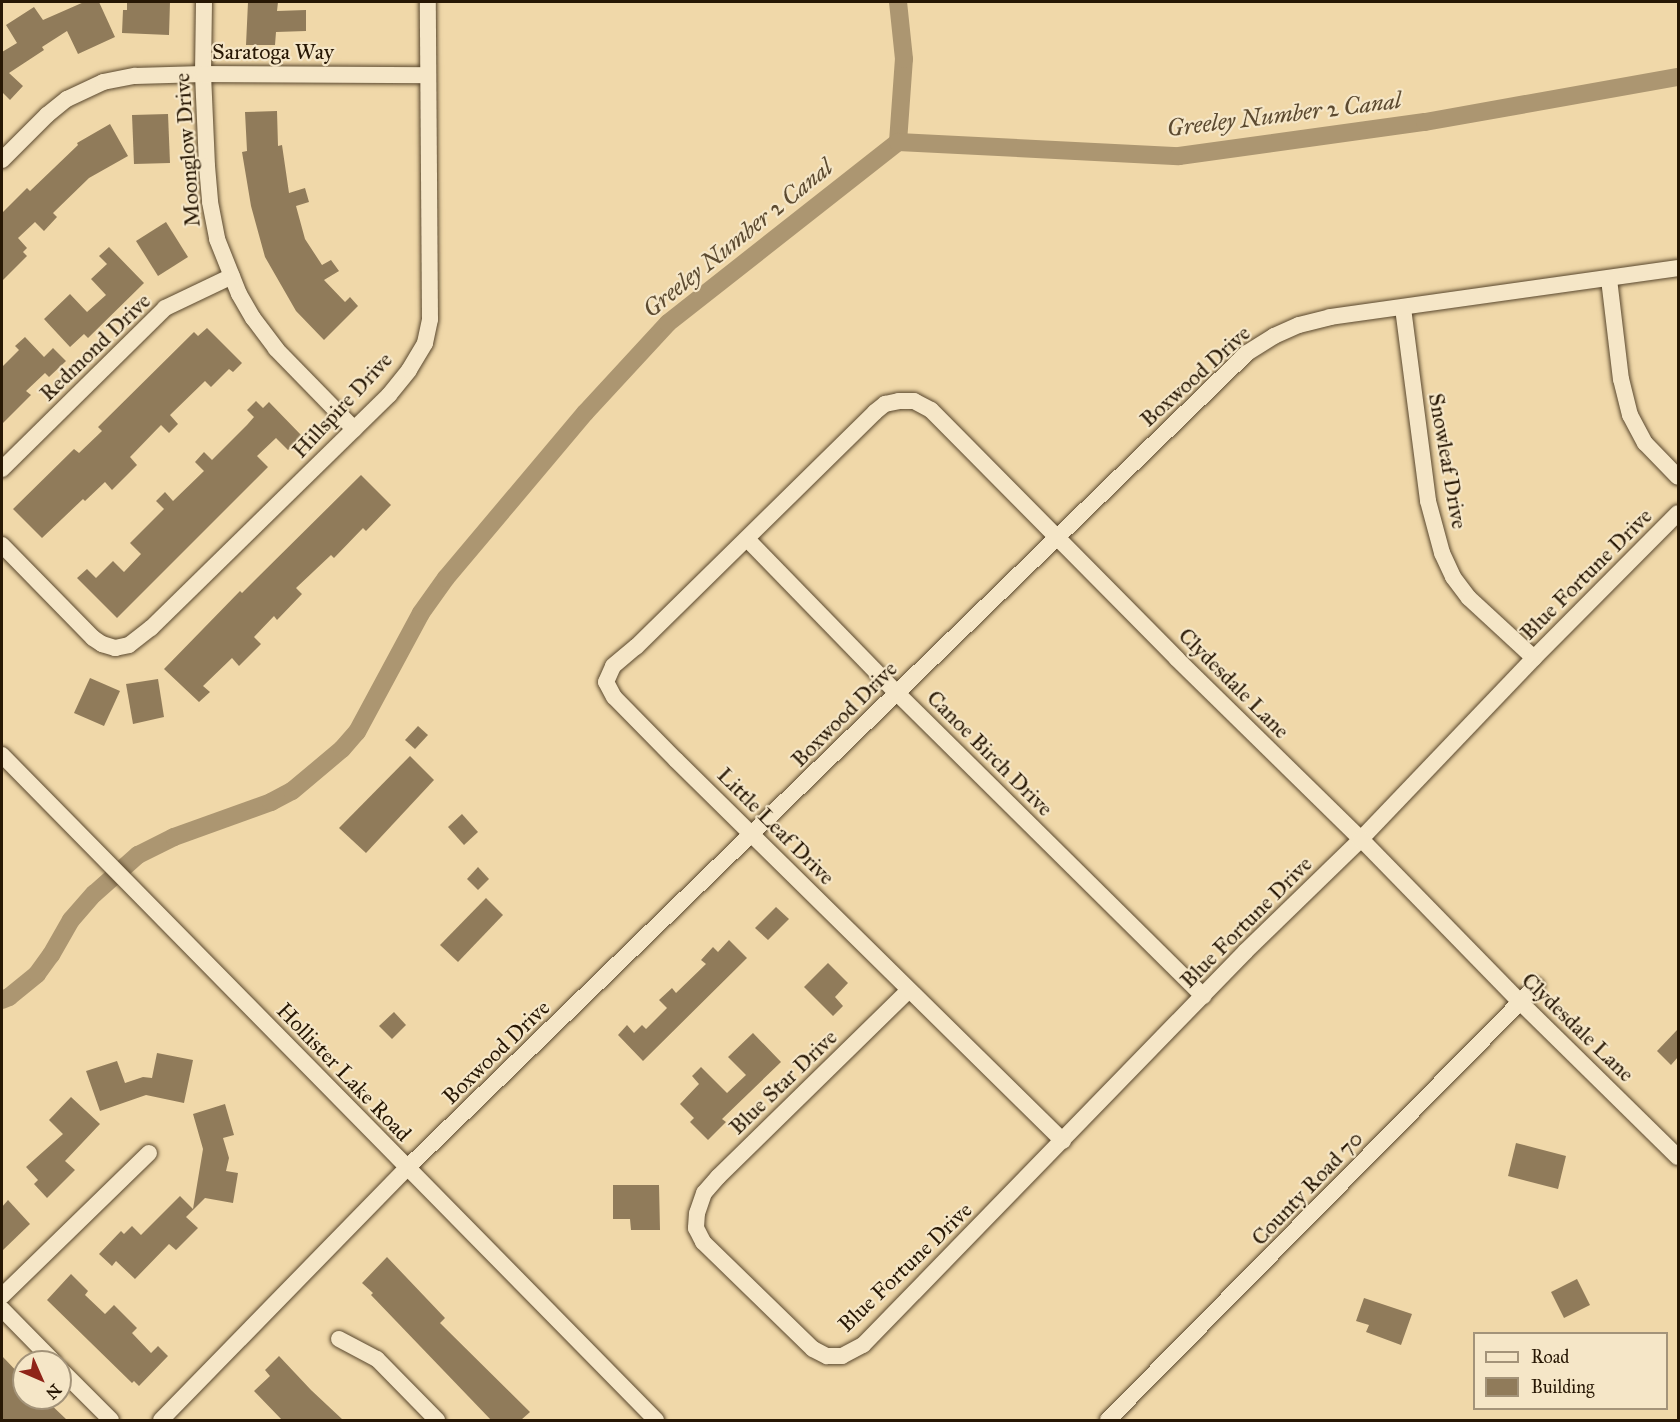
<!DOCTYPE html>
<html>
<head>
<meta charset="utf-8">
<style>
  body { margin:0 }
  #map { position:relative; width:1680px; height:1422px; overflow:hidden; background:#f0d8a9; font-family:"IM FELL Great Primer",serif }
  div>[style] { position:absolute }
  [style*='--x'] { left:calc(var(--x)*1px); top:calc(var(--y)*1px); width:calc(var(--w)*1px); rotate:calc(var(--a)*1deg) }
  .canal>* { height:18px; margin:-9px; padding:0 9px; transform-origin:9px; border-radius:9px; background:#ac9671 }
  .building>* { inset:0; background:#907b5a }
  .roads { filter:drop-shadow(0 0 2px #59472d) drop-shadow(0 0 2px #59472d) }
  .minor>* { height:16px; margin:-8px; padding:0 8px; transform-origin:8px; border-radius:8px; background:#f5e6c7 }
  span { translate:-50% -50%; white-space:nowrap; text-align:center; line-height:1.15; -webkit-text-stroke:4.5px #f5e6c7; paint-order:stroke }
  .street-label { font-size:22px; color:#271704 }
  .water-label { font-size:24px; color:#5c4a30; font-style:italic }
  .frame { position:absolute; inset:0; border:3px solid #271704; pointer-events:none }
  .legend { position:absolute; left:1473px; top:1332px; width:195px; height:78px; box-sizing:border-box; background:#f5e6c7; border:2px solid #a39379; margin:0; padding:8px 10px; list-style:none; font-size:18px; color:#271704 }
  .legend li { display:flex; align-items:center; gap:12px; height:30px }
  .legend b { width:30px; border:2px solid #a39379 }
  .north { position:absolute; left:12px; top:1350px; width:60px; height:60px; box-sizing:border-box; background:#f5e6c7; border:2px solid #a39379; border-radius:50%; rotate:135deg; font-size:16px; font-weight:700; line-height:24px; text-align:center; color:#271704 }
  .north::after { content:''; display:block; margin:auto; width:21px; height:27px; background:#8f2418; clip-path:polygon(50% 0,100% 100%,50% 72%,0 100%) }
</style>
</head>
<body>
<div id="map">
  <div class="canal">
    <div style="--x:898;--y:142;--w:83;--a:-85.9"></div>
    <div style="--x:904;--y:59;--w:57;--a:-96"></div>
    <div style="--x:2;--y:1000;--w:8;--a:-23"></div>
    <div style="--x:9;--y:997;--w:36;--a:-39"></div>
    <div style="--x:37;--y:974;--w:24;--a:-54"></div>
    <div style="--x:51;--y:955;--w:40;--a:-60.3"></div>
    <div style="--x:71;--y:920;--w:35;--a:-49"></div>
    <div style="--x:94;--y:894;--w:59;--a:-41.6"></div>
    <div style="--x:138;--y:855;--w:40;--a:-26.6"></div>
    <div style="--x:174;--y:837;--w:103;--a:-19.8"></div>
    <div style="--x:271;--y:802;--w:24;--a:-28"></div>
    <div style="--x:292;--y:791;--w:65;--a:-40"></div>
    <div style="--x:342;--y:749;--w:23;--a:-49"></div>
    <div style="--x:357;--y:732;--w:135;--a:-61.7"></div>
    <div style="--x:421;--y:613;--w:43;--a:-54.5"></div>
    <div style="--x:446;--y:578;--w:216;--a:-49.9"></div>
    <div style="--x:585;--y:413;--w:122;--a:-47.3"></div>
    <div style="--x:668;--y:323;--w:293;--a:-38.2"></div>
    <div style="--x:898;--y:142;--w:281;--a:2.9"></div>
    <div style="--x:1179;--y:156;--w:248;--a:-7.9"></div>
    <div style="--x:1425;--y:122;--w:257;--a:-10.1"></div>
  </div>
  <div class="building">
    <div style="clip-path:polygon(84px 2px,99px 2px,115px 37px,78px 54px,67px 31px,42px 47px,44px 50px,9px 73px,23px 86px,10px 100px,2px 92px,2px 52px,17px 43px,6px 25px,34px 7px,43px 20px)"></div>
    <div style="clip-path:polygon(127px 2px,170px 2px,169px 35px,122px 33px,123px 10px,127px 10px)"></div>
    <div style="clip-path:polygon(248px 2px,278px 2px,277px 11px,306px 10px,306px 31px,276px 32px,275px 45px,246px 45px)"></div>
    <div style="clip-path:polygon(277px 111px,278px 146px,282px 145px,289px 193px,305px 188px,309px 202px,296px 206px,305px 239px,322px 265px,331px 260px,339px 271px,324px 280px,345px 302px,350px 297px,358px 306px,324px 340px,296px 311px,265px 257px,251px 206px,242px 152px,247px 151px,245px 112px)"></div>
    <div style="clip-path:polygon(168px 114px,170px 163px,134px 164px,132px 115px)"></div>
    <div style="clip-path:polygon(110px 124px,128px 156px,89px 178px,53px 213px,57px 217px,44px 231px,35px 222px,18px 238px,27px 248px,23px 252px,27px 256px,2px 281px,2px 213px,27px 188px,30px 191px,78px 145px,77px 143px)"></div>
    <div style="clip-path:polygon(166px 222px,188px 257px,158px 276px,136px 241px)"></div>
    <div style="clip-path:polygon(109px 247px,144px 283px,88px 338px,84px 334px,70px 347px,44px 319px,70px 294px,87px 312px,106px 295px,91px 279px,107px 264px,99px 256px)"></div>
    <div style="clip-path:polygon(207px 328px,242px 363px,233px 372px,229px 369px,211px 387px,205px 381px,170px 415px,178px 424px,169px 433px,161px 425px,130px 457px,137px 465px,112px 490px,105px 482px,85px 501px,83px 499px,42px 538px,13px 509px,74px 449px,79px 453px,102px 431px,98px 427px,194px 332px,198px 336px)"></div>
    <div style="clip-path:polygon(25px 337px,44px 357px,53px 348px,66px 361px,49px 377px,45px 373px,26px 391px,31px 395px,2px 424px,2px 367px,19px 350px,15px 346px)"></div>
    <div style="clip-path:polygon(256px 401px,263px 408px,269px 402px,302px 436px,288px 450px,276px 438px,257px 456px,268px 467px,117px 618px,77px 578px,87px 569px,96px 578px,113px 561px,124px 572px,141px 554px,130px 543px,164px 509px,156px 501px,165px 492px,173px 501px,204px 471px,195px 462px,204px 452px,212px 460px,247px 425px,254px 417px,247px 410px)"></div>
    <div style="clip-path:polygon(361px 475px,391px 505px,366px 531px,363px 528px,334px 558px,331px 555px,296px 588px,302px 594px,277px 620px,274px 616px,254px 637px,261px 644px,239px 666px,232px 658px,203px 686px,210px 692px,199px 702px,164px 669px,240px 591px,242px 593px)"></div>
    <div style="clip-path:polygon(90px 678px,120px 691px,104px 726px,74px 713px)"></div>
    <div style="clip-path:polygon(158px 679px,164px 717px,133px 724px,126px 684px)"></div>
    <div style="clip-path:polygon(418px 726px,428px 735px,415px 749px,405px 740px)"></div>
    <div style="clip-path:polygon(410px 756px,434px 780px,366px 853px,339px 828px)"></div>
    <div style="clip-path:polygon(462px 814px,478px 832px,464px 845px,448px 827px)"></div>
    <div style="clip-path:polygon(478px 867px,489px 879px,478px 890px,467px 879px)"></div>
    <div style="clip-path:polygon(486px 898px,503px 915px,458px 962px,440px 945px)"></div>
    <div style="clip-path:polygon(776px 907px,789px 919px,768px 940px,755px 928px)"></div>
    <div style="clip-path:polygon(729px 940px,747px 958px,643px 1061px,618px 1035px,627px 1025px,634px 1033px,642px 1025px,646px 1029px,667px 1008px,659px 1000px,672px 988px,676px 993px,706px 964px,701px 960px,713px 947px,718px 952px)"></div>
    <div style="clip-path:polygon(828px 963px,848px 983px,835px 997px,843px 1006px,833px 1016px,804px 987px)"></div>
    <div style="clip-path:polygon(394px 1012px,406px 1025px,392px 1039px,379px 1026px)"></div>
    <div style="clip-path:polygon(1678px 1029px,1678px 1057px,1671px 1065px,1657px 1051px)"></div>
    <div style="clip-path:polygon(753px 1033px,781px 1062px,722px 1119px,726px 1122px,708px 1140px,690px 1122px,694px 1118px,680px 1104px,699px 1084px,692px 1076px,701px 1067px,727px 1093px,746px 1075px,728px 1057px)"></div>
    <div style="clip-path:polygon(157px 1053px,193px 1060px,184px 1103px,146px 1095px,100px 1111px,86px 1071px,117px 1061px,125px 1083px,143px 1077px,152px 1078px)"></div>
    <div style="clip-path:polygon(71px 1097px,100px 1124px,65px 1161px,75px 1170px,47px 1198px,34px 1184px,38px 1180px,26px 1167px,63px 1134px,49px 1120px)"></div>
    <div style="clip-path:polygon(225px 1104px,234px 1135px,223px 1138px,229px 1158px,226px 1171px,238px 1173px,233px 1203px,205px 1198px,186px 1217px,198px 1228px,176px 1250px,169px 1244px,135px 1279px,116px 1261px,112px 1266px,99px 1254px,121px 1231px,124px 1234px,132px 1226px,141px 1235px,180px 1196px,193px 1209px,203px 1149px,193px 1114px)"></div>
    <div style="clip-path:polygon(1516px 1143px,1566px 1156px,1558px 1189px,1508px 1176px)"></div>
    <div style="clip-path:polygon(613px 1185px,659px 1185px,660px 1230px,631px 1230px,630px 1219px,613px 1219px)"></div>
    <div style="clip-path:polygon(8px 1200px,30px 1224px,2px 1251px,2px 1207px)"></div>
    <div style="clip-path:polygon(387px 1257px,445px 1318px,440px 1323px,530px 1412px,521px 1420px,491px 1420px,371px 1295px,373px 1293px,362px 1283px)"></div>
    <div style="clip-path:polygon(71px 1274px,88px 1291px,85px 1295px,105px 1314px,114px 1305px,137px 1328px,132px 1333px,151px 1353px,158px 1346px,168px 1356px,139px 1386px,134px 1381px,132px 1383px,47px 1300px)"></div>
    <div style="clip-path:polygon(1577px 1279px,1590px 1305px,1564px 1318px,1551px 1292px)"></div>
    <div style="clip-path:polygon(1364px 1298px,1412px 1314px,1401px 1345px,1366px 1332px,1369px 1325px,1356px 1321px)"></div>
    <div style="clip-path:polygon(2px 1356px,24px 1379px,24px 1398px,44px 1398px,67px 1420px,2px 1420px)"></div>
    <div style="clip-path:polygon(279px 1356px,311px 1390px,343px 1420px,282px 1420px,254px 1391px,270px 1376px,265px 1370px)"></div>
  </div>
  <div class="roads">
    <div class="minor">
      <div style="--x:204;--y:2;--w:72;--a:90.8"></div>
      <div style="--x:203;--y:74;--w:92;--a:87.5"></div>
      <div style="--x:207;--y:166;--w:36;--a:85"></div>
      <div style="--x:210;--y:202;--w:38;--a:79"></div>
      <div style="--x:217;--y:239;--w:59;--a:68.2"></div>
      <div style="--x:239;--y:294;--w:28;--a:60"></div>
      <div style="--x:253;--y:318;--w:39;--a:53"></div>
      <div style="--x:276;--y:349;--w:112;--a:45.7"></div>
      <div style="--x:2;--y:160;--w:64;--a:-45"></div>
      <div style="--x:47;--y:115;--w:26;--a:-39"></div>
      <div style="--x:67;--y:99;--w:40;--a:-25"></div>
      <div style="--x:103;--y:82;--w:33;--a:-11"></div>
      <div style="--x:135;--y:76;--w:68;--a:-1.7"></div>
      <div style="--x:203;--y:74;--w:225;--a:0.3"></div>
      <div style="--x:1609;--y:279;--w:101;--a:83.2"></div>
      <div style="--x:1621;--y:379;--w:37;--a:76"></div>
      <div style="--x:1630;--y:415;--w:32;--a:62"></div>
      <div style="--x:1645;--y:443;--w:47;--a:45.9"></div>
      <div style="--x:1403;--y:308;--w:195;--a:82.6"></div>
      <div style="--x:1428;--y:501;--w:54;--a:74.9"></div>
      <div style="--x:1442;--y:553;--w:26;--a:65"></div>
      <div style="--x:1453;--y:577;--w:26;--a:53"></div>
      <div style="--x:1469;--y:598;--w:88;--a:42.7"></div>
      <div style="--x:2;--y:469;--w:229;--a:-44.6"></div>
      <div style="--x:165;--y:308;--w:74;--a:-25.5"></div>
      <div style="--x:747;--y:539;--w:215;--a:45.8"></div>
      <div style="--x:897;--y:693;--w:431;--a:44.7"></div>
      <div style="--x:2;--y:545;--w:130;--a:45.6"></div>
      <div style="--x:93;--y:638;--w:11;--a:34"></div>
      <div style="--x:102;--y:644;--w:14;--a:17"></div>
      <div style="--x:115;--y:648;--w:14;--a:-12"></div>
      <div style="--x:129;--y:645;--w:28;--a:-38"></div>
      <div style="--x:151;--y:628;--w:333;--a:-44.4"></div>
      <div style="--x:389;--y:395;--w:32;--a:-51"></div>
      <div style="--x:409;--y:370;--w:31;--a:-59"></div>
      <div style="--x:425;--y:343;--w:25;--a:-78"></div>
      <div style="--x:430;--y:319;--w:317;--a:-90.4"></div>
      <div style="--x:2;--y:755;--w:933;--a:45.48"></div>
      <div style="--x:909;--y:990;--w:267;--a:135.6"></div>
      <div style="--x:718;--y:1177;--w:21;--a:131"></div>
      <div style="--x:704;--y:1193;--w:21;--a:109"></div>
      <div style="--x:697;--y:1213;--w:15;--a:94"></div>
      <div style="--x:696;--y:1228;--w:16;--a:63"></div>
      <div style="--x:703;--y:1242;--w:153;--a:44.2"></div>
      <div style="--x:813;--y:1349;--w:16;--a:27"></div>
      <div style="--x:827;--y:1356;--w:15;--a:0"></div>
      <div style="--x:842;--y:1356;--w:24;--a:-28"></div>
      <div style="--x:863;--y:1345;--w:549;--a:-45.81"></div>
      <div style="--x:1246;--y:951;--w:161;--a:-44.2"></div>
      <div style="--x:1361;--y:839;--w:250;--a:-46.3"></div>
      <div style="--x:1534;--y:658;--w:204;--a:-45.2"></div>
      <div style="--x:1063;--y:1141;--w:543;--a:-135.45"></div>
      <div style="--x:676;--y:760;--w:88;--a:-134.5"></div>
      <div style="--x:614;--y:697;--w:17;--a:-118"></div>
      <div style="--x:606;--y:682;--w:17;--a:-66"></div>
      <div style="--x:613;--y:666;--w:30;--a:-40"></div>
      <div style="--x:636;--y:647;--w:335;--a:-44.5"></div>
      <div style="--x:875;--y:412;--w:13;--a:-39"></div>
      <div style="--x:885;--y:404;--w:14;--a:-12"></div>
      <div style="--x:899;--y:401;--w:15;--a:0"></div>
      <div style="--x:914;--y:401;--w:19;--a:28"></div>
      <div style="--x:931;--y:410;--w:350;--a:45.3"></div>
      <div style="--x:1177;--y:659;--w:257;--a:44.4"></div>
      <div style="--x:1361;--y:839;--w:228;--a:45.7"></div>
      <div style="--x:1520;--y:1002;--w:221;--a:44.5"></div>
      <div style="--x:2;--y:1296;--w:205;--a:-44.2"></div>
      <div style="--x:2;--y:1309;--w:74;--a:45.5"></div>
      <div style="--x:339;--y:1339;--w:43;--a:27.8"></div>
      <div style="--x:377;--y:1359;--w:86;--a:45.5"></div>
      <div style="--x:60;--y:1369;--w:72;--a:45"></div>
      <div style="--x:161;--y:1420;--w:352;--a:-45.7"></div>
      <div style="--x:407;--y:1168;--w:1170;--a:-44.13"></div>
      <div style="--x:1247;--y:353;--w:32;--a:-32"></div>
      <div style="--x:1274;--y:336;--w:27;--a:-24"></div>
      <div style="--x:1299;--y:325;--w:32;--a:-14"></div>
      <div style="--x:1330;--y:317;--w:351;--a:-8"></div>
      <div style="--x:1108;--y:1420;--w:610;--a:-45.4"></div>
    </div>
  </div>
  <div class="street-label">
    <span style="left:273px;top:52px">Saratoga Way</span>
    <span style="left:187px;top:150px;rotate:-94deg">Moonglow Drive</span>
    <span style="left:95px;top:347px;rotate:-44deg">Redmond Drive</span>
    <span style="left:1195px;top:376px;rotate:-42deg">Boxwood Drive</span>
    <span style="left:342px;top:405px;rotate:-47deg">Hillspire Drive</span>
    <span style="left:1448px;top:461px;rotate:80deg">Snowleaf Drive</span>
    <span style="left:1586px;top:574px;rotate:-45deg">Blue Fortune Drive</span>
    <span style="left:1234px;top:683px;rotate:45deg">Clydesdale Lane</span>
    <span style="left:844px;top:714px;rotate:-45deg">Boxwood Drive</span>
    <span style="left:990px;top:753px;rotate:45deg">Canoe Birch Drive</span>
    <span style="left:776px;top:826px;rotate:45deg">Little Leaf Drive</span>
    <span style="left:1246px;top:922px;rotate:-45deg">Blue Fortune Drive</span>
    <span style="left:1578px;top:1027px;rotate:44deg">Clydesdale Lane</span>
    <span style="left:496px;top:1052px;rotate:-44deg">Boxwood Drive</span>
    <span style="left:344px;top:1072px;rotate:46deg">Hollister Lake Road</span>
    <span style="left:783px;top:1082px;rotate:-44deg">Blue Star Drive</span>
    <span style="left:1307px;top:1188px;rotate:-46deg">County Road 70</span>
    <span style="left:905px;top:1267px;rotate:-44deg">Blue Fortune Drive</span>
  </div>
  <div class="water-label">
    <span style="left:1284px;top:115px;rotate:-7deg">Greeley Number 2 Canal</span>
    <span style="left:738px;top:239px;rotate:-39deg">Greeley Number 2 Canal</span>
  </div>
  <div class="frame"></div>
  <ul class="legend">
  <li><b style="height:8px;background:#f5e6c7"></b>Road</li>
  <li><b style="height:16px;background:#907b5a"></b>Building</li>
  </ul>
  <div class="north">N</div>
</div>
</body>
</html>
